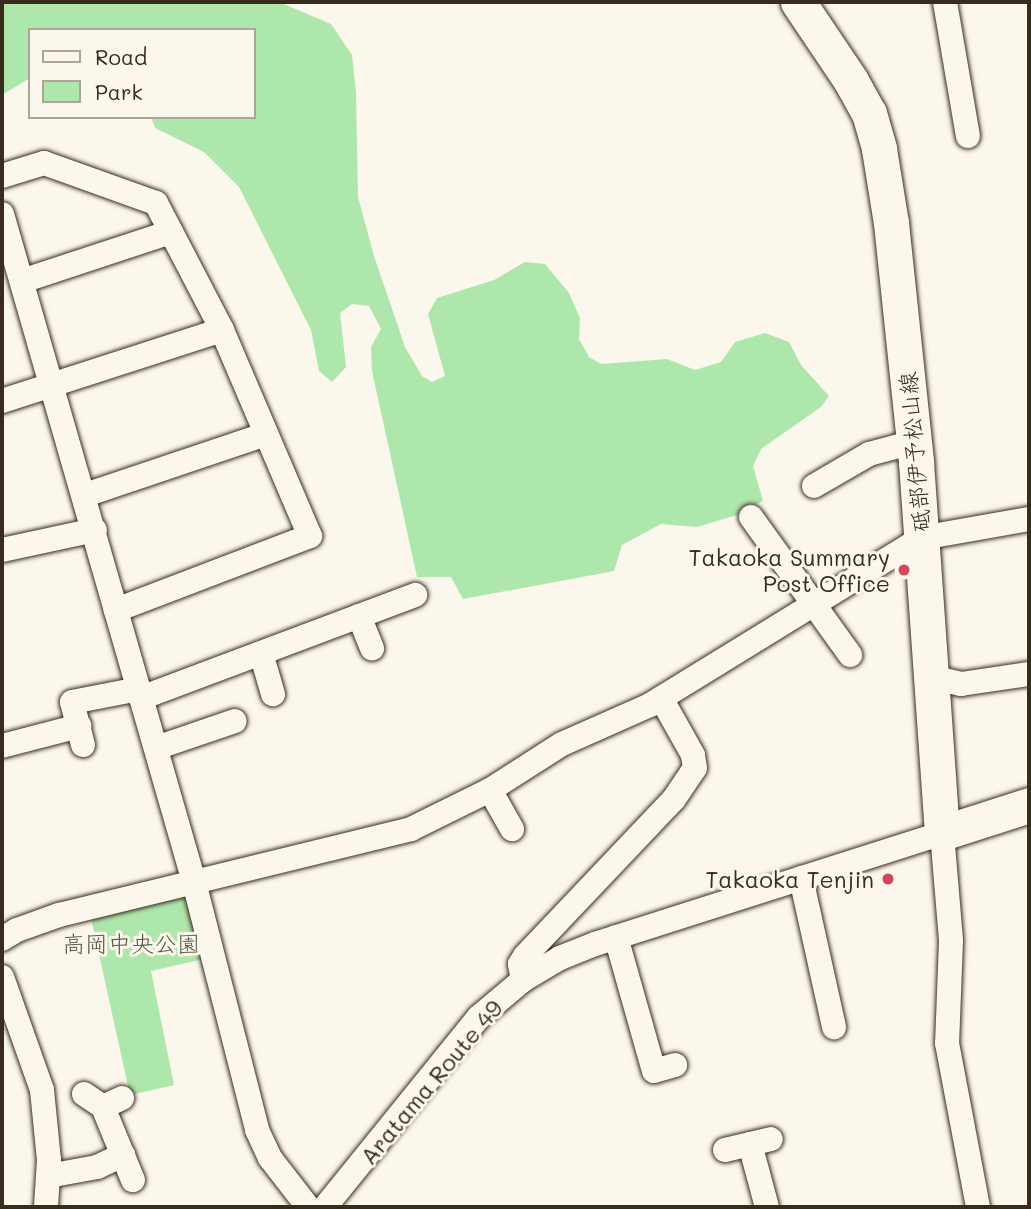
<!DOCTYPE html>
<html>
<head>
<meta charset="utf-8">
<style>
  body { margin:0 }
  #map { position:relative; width:1031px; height:1209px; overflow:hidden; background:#fbf7ec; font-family:Mali,"Klee One",sans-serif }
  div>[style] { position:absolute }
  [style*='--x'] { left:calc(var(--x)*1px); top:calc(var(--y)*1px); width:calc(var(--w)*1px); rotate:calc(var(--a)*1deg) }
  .green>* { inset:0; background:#aee7ac }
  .roads { filter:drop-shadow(0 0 2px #3b2a1e) drop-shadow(0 0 2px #3b2a1e) }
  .street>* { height:24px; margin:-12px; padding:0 12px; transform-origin:12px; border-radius:12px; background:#fbf7ec }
  .secondary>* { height:35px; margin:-17.5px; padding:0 17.5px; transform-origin:17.5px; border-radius:17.5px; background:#fbf7ec }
  .dots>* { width:19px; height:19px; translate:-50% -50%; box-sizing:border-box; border:4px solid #fbf7ec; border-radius:50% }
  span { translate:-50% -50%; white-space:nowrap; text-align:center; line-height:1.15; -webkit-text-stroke:6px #fbf7ec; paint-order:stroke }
  .street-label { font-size:23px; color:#3b2a1e }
  .poi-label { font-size:23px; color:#3b2a1e }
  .right { translate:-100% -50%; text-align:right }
  .park-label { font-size:23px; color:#585942 }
  .frame { position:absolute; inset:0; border:4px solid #3b2a1e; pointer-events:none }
  .legend { position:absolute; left:28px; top:28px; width:228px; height:91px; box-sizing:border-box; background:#fbf7ec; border:2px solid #aea59a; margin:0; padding:9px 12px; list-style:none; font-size:21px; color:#3b2a1e }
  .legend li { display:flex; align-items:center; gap:14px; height:35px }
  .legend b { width:35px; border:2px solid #aea59a }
</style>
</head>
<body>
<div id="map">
  <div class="green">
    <div style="clip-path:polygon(2px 2px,279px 2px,331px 24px,352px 55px,356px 92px,358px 197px,374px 256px,405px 347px,422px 376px,432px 382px,445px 376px,428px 314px,437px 298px,494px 280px,525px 262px,545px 264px,569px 293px,580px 318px,579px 339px,589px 357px,601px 364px,667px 359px,695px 370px,721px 362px,735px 342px,765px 333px,789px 342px,801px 365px,829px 396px,821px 407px,761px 449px,753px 466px,763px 501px,737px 515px,697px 527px,661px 524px,622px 545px,614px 571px,463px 599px,451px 577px,417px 577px,372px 371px,371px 347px,381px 329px,369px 306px,352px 304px,340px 313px,346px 367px,332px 382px,319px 371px,311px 330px,239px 187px,204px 152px,155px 128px,151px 117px,254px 117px,254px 30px,30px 30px,30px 78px,2px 95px)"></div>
    <div style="clip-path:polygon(187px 896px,204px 959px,151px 971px,174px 1085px,130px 1095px,91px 918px)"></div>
  </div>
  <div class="roads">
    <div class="street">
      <div style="--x:945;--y:2;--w:136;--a:80.3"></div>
      <div style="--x:2;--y:176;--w:44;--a:-17.2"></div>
      <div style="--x:44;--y:163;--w:119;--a:19.7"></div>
      <div style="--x:156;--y:203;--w:143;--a:62.5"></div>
      <div style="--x:222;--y:330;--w:224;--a:66.9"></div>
      <div style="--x:310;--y:536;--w:208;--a:159.1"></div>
      <div style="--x:2;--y:214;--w:695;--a:73.96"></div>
      <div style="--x:194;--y:882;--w:256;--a:75.7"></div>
      <div style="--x:257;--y:1130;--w:31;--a:65"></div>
      <div style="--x:270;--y:1158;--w:62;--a:52.2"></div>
      <div style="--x:22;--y:281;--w:157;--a:-18.2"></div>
      <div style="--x:2;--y:401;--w:231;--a:-17.9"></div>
      <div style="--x:814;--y:486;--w:64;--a:-30.2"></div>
      <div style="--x:869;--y:454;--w:47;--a:-14.9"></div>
      <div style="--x:85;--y:495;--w:191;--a:-18.6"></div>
      <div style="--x:751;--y:517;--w:170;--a:54.3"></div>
      <div style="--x:2;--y:550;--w:95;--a:-12.1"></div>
      <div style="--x:359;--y:616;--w:35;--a:68"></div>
      <div style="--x:261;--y:653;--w:43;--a:73.7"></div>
      <div style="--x:931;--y:677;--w:31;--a:13"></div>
      <div style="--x:961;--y:684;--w:69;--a:-8.4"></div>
      <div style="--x:141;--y:698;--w:293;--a:-20.6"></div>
      <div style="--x:83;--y:745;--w:44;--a:-104.3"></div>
      <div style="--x:72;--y:702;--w:68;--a:-11"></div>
      <div style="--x:2;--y:746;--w:80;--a:-14.6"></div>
      <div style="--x:156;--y:748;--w:83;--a:-18.9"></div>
      <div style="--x:490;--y:790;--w:45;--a:60.6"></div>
      <div style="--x:801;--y:878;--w:153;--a:77.5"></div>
      <div style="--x:616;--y:937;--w:139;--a:74.2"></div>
      <div style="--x:654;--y:1071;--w:22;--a:-16"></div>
      <div style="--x:2;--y:939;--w:17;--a:-31"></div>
      <div style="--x:17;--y:930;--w:45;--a:-19.7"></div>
      <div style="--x:59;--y:915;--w:362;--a:-13.7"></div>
      <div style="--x:411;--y:829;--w:88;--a:-26.3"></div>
      <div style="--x:490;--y:790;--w:85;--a:-32.6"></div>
      <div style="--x:562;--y:744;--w:96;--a:-23.9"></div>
      <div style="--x:650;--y:705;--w:318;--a:-31.6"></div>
      <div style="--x:921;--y:538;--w:110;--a:-10"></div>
      <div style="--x:2;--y:977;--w:120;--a:70.5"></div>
      <div style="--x:42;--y:1090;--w:70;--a:84.3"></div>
      <div style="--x:49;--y:1160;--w:47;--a:93.7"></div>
      <div style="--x:523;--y:980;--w:16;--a:-101"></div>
      <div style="--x:520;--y:964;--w:9;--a:-58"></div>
      <div style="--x:525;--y:956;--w:216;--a:-46.5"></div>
      <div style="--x:674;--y:799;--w:37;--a:-56"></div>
      <div style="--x:695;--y:768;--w:13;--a:-99"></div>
      <div style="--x:693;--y:755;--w:65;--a:-119.3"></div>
      <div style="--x:84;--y:1094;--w:23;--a:34"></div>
      <div style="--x:103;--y:1107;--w:21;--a:-25"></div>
      <div style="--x:103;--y:1107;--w:79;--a:67.7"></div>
      <div style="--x:750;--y:1144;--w:65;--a:74.9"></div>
      <div style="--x:725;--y:1150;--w:47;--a:-13.4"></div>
      <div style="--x:48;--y:1176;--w:50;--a:-10.4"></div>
      <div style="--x:97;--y:1167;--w:29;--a:-25"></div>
      <div style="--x:325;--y:1207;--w:245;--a:-51"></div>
      <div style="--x:479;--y:1017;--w:57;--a:-40.1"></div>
      <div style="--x:523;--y:980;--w:43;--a:-30.7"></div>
      <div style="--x:560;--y:958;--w:38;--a:-22"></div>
      <div style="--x:595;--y:944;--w:364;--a:-17.7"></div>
      <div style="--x:942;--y:833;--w:108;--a:85.2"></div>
      <div style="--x:951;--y:941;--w:102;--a:92.2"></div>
      <div style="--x:947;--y:1043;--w:167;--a:79.3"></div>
    </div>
    <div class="secondary">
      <div style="--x:798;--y:2;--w:95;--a:56.1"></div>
      <div style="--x:851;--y:81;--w:37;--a:61"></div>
      <div style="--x:869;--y:113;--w:37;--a:74"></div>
      <div style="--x:879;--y:149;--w:75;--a:80.8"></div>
      <div style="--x:891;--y:223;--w:240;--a:84"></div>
      <div style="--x:916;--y:462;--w:372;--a:86"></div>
      <div style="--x:942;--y:833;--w:91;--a:-17.8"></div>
    </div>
  </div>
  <div class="dots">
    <div style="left:904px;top:570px;background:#d1495b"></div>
    <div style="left:888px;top:879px;background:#d1495b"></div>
  </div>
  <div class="street-label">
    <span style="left:914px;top:452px;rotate:-95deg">砥部伊予松山線</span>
    <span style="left:431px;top:1082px;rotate:-50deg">Aratama Route 49</span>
  </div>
  <div class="poi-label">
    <span class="right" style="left:890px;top:570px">Takaoka Summary<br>Post Office</span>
    <span class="right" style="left:874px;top:879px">Takaoka Tenjin</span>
  </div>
  <div class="park-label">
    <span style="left:131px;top:943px">高岡中央公園</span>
  </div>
  <div class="frame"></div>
  <ul class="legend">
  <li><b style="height:9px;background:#fbf7ec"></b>Road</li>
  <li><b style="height:19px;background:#aee7ac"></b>Park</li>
  </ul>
</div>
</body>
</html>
